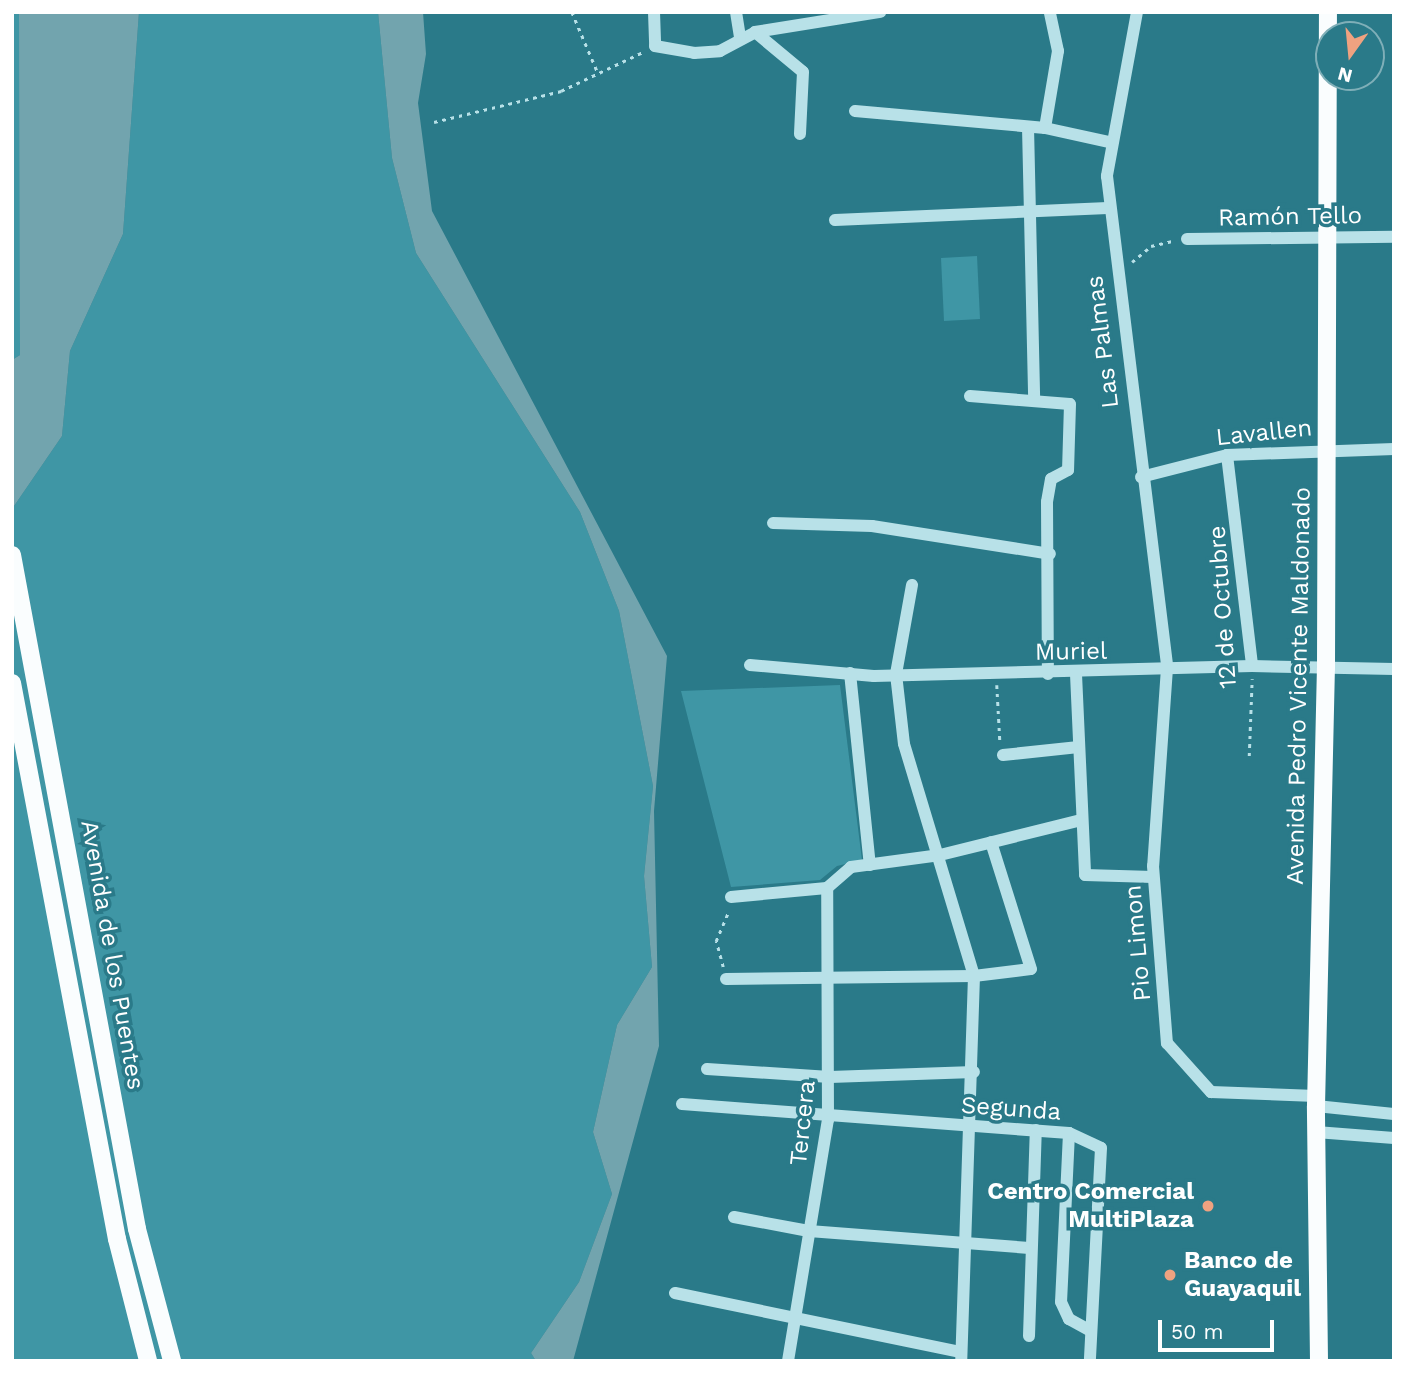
<!DOCTYPE html>
<html>
<head>
<meta charset="utf-8">
<style>
  body { margin:0 }
  #map { position:relative; width:1406px; height:1373px; overflow:hidden; background:#2a7a89; font-family:"Work Sans",sans-serif }
  div>[style] { position:absolute }
  [style*='--x'] { left:calc(var(--x)*1px); top:calc(var(--y)*1px); width:calc(var(--w)*1px); rotate:calc(var(--a)*1deg) }
  .green>* { inset:0; background:#3f96a5 }
  .water>* { inset:0; background:#72a4ae }
  .path>* { height:2.5px; margin-top:-1.25px; transform-origin:0; background:repeating-linear-gradient(90deg,#b8e1e8 0 3.5px,transparent 0 8.5px) }
  .minor>* { height:12px; margin:-6px; padding:0 6px; transform-origin:6px; border-radius:6px; background:#b8e1e8 }
  .major>* { height:18px; margin:-9px; padding:0 9px; transform-origin:9px; border-radius:9px; background:#fafdfe }
  .dots>* { width:19px; height:19px; translate:-50% -50%; box-sizing:border-box; border:4px solid #2a7a89; border-radius:50% }
  span { translate:-50% -50%; white-space:nowrap; text-align:center; line-height:1.15; -webkit-text-stroke:7px #2a7a89; paint-order:stroke }
  .street-label { font-size:24px; color:#fff }
  .poi-label { font-size:24px; color:#fff; font-weight:700 }
  .right { translate:-100% -50%; text-align:right }
  .left { translate:0 -50%; text-align:left }
  .frame { position:absolute; inset:0; border:14px solid #fff; pointer-events:none }
  .north { position:absolute; left:1315px; top:21px; width:70px; height:70px; box-sizing:border-box; background:#2a7a89; border:2px solid #7fafb8; border-radius:50%; rotate:195deg; font-size:19px; font-weight:700; line-height:28px; text-align:center; color:#fff }
  .north::after { content:''; display:block; margin:auto; width:24px; height:32px; background:#efa280; clip-path:polygon(50% 0,100% 100%,50% 72%,0 100%) }
  .scale { position:absolute; left:1158px; top:1320px; width:116px; height:32px; box-sizing:border-box; border:4px solid #fff; border-top:0; padding-left:9px; font-size:21px; line-height:24px; white-space:nowrap; color:#fff; -webkit-text-stroke:5px #2a7a89; paint-order:stroke }
</style>
</head>
<body>
<div id="map">
  <div class="green">
    <div style="clip-path:polygon(12px 12px,19px 12px,21px 24px,20px 355px,12px 360px)"></div>
    <div style="clip-path:polygon(139px 12px,378px 12px,392px 158px,416px 253px,580px 512px,619px 611px,653px 786px,644px 876px,652px 967px,617px 1025px,593px 1132px,612px 1194px,579px 1282px,531px 1353px,536px 1361px,12px 1361px,12px 509px,62px 436px,70px 351px,123px 234px)"></div>
    <div style="clip-path:polygon(977px 256px,980px 319px,944px 321px,941px 258px)"></div>
    <div style="clip-path:polygon(840px 685px,862px 860px,837px 866px,820px 880px,731px 887px,681px 691px)"></div>
  </div>
  <div class="water">
    <div style="clip-path:polygon(19px 12px,139px 12px,123px 234px,70px 351px,62px 436px,12px 509px,12px 360px,20px 355px)"></div>
    <div style="clip-path:polygon(378px 12px,423px 12px,426px 54px,418px 103px,432px 211px,667px 656px,654px 811px,659px 1046px,573px 1361px,536px 1361px,531px 1353px,579px 1282px,612px 1194px,593px 1132px,617px 1025px,652px 967px,644px 876px,653px 786px,619px 611px,580px 512px,416px 253px,392px 158px)"></div>
  </div>
  <div class="path">
    <div style="--x:572;--y:12;--w:66;--a:66.9"></div>
    <div style="--x:434;--y:122;--w:131;--a:-13.7"></div>
    <div style="--x:561;--y:91;--w:91;--a:-25.4"></div>
    <div style="--x:1132;--y:262;--w:25;--a:-40"></div>
    <div style="--x:1151;--y:246;--w:23;--a:-13"></div>
    <div style="--x:997;--y:685;--w:56;--a:86.9"></div>
    <div style="--x:1249;--y:756;--w:77;--a:-87.8"></div>
    <div style="--x:723;--y:967;--w:27;--a:-105"></div>
    <div style="--x:716;--y:941;--w:33;--a:-67"></div>
  </div>
  <div class="minor">
    <div style="--x:654;--y:12;--w:34;--a:88"></div>
    <div style="--x:655;--y:46;--w:40;--a:10"></div>
    <div style="--x:694;--y:53;--w:26;--a:-4"></div>
    <div style="--x:720;--y:51;--w:40;--a:-28"></div>
    <div style="--x:755;--y:32;--w:127;--a:-9.1"></div>
    <div style="--x:736;--y:12;--w:26;--a:81"></div>
    <div style="--x:1137;--y:12;--w:167;--a:100.4"></div>
    <div style="--x:1107;--y:176;--w:496;--a:83"></div>
    <div style="--x:1167;--y:668;--w:198;--a:94"></div>
    <div style="--x:1153;--y:866;--w:178;--a:85.5"></div>
    <div style="--x:1167;--y:1043;--w:66;--a:48.1"></div>
    <div style="--x:1211;--y:1092;--w:105;--a:2.2"></div>
    <div style="--x:755;--y:32;--w:62;--a:39.8"></div>
    <div style="--x:803;--y:72;--w:62;--a:92.8"></div>
    <div style="--x:855;--y:111;--w:191;--a:5.1"></div>
    <div style="--x:1045;--y:128;--w:66;--a:12.3"></div>
    <div style="--x:1028;--y:127;--w:271;--a:88.7"></div>
    <div style="--x:1045;--y:128;--w:78;--a:-80.4"></div>
    <div style="--x:1058;--y:51;--w:40;--a:-102"></div>
    <div style="--x:835;--y:220;--w:273;--a:-2.5"></div>
    <div style="--x:1187;--y:239;--w:207;--a:-0.6"></div>
    <div style="--x:970;--y:396;--w:100;--a:4.6"></div>
    <div style="--x:1070;--y:404;--w:66;--a:91.7"></div>
    <div style="--x:1068;--y:470;--w:19;--a:152"></div>
    <div style="--x:1051;--y:479;--w:23;--a:100"></div>
    <div style="--x:1047;--y:502;--w:172;--a:89.7"></div>
    <div style="--x:1227;--y:455;--w:212;--a:83.2"></div>
    <div style="--x:1141;--y:477;--w:89;--a:-14.3"></div>
    <div style="--x:1227;--y:455;--w:167;--a:-2.1"></div>
    <div style="--x:773;--y:523;--w:99;--a:1.7"></div>
    <div style="--x:872;--y:526;--w:180;--a:8.9"></div>
    <div style="--x:912;--y:585;--w:90;--a:100.2"></div>
    <div style="--x:896;--y:674;--w:70;--a:83.5"></div>
    <div style="--x:904;--y:744;--w:242;--a:73.2"></div>
    <div style="--x:974;--y:976;--w:385;--a:91.9"></div>
    <div style="--x:750;--y:665;--w:124;--a:5.1"></div>
    <div style="--x:874;--y:676;--w:378;--a:-1.5"></div>
    <div style="--x:1252;--y:666;--w:142;--a:1.2"></div>
    <div style="--x:850;--y:673;--w:193;--a:84.1"></div>
    <div style="--x:1076;--y:674;--w:201;--a:87.4"></div>
    <div style="--x:1085;--y:875;--w:68;--a:1.7"></div>
    <div style="--x:1003;--y:755;--w:76;--a:-6"></div>
    <div style="--x:731;--y:897;--w:96;--a:-5.4"></div>
    <div style="--x:827;--y:888;--w:32;--a:-41"></div>
    <div style="--x:851;--y:867;--w:90;--a:-7.7"></div>
    <div style="--x:940;--y:855;--w:145;--a:-13.9"></div>
    <div style="--x:726;--y:979;--w:248;--a:-0.7"></div>
    <div style="--x:974;--y:976;--w:57;--a:-7"></div>
    <div style="--x:1031;--y:969;--w:133;--a:-107.5"></div>
    <div style="--x:707;--y:1069;--w:123;--a:3.7"></div>
    <div style="--x:830;--y:1077;--w:144;--a:-2"></div>
    <div style="--x:682;--y:1104;--w:388;--a:4.3"></div>
    <div style="--x:1069;--y:1133;--w:35;--a:25"></div>
    <div style="--x:1101;--y:1148;--w:213;--a:93"></div>
    <div style="--x:1316;--y:1106;--w:78;--a:5.9"></div>
    <div style="--x:1316;--y:1132;--w:78;--a:4.4"></div>
    <div style="--x:1069;--y:1133;--w:169;--a:92.7"></div>
    <div style="--x:1061;--y:1302;--w:19;--a:65"></div>
    <div style="--x:1069;--y:1319;--w:25;--a:29"></div>
    <div style="--x:734;--y:1217;--w:76;--a:10.6"></div>
    <div style="--x:809;--y:1231;--w:221;--a:4.4"></div>
    <div style="--x:675;--y:1293;--w:292;--a:11.7"></div>
    <div style="--x:1029;--y:1336;--w:206;--a:-88.1"></div>
    <div style="--x:788;--y:1361;--w:244;--a:-80.6"></div>
    <div style="--x:828;--y:1120;--w:232;--a:-90.2"></div>
  </div>
  <div class="major">
    <div style="--x:12;--y:555;--w:685;--a:79.49"></div>
    <div style="--x:137;--y:1229;--w:137;--a:75.1"></div>
    <div style="--x:12;--y:683;--w:566;--a:79.31"></div>
    <div style="--x:117;--y:1239;--w:126;--a:75.7"></div>
    <div style="--x:1319;--y:1361;--w:255;--a:-90.7"></div>
    <div style="--x:1316;--y:1106;--w:438;--a:-88.7"></div>
    <div style="--x:1326;--y:668;--w:656;--a:-89.83"></div>
  </div>
  <div class="dots">
    <div style="left:1208px;top:1206px;background:#efa280"></div>
    <div style="left:1170px;top:1275px;background:#efa280"></div>
  </div>
  <div class="street-label">
    <span style="left:1290px;top:217px;rotate:-1deg">Ramón Tello</span>
    <span style="left:1103px;top:342px;rotate:-97deg">Las Palmas</span>
    <span style="left:1264px;top:433px;rotate:-6deg">Lavallen</span>
    <span style="left:1223px;top:607px;rotate:-94deg">12 de Octubre</span>
    <span style="left:1071px;top:652px;rotate:-1deg">Muriel</span>
    <span style="left:1299px;top:686px;rotate:-89deg">Avenida Pedro Vicente Maldonado</span>
    <span style="left:1138px;top:943px;rotate:-95deg">Pio Limon</span>
    <span style="left:112px;top:955px;rotate:80deg">Avenida de los Puentes</span>
    <span style="left:1011px;top:1109px;rotate:4deg">Segunda</span>
    <span style="left:803px;top:1123px;rotate:-84deg">Tercera</span>
  </div>
  <div class="poi-label">
    <span class="right" style="left:1194px;top:1206px">Centro Comercial<br>MultiPlaza</span>
    <span class="left" style="left:1184px;top:1275px">Banco de<br>Guayaquil</span>
  </div>
  <div class="frame"></div>
  <div class="north">N</div>
  <div class="scale">50 m</div>
</div>
</body>
</html>
